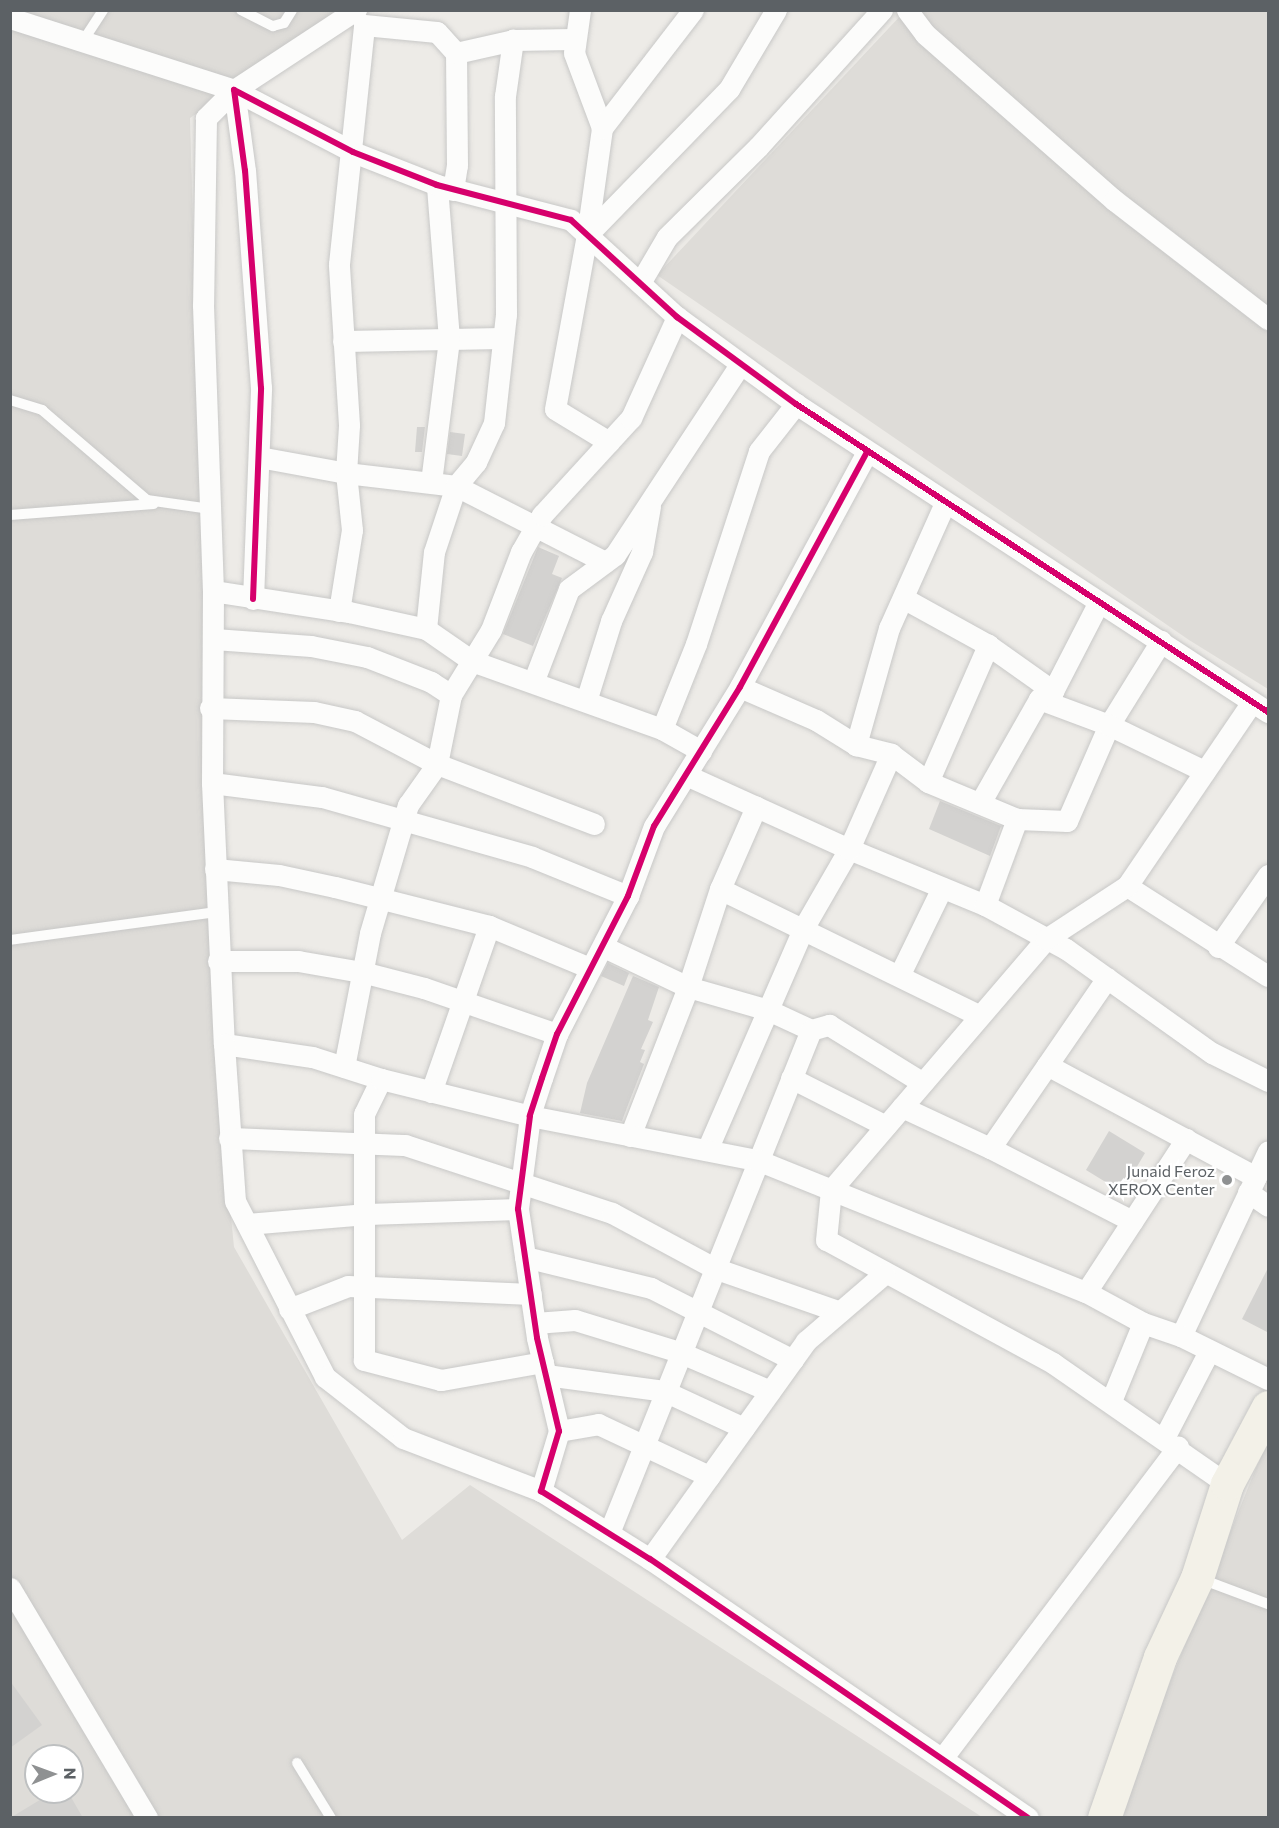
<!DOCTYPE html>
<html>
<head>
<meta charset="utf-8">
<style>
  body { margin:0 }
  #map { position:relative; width:1279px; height:1828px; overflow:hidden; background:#edebe7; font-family:Commissioner,sans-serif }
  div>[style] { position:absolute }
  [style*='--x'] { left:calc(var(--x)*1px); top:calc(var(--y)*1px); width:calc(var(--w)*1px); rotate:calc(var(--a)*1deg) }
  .industrial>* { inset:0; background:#dedcd8 }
  .building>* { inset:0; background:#d3d2d0 }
  .roads { filter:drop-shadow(0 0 2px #c8c8c7) drop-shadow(0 0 2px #c8c8c7) }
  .service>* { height:10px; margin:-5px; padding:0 5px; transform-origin:5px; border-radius:5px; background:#fcfcfb }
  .minor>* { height:21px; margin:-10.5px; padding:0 10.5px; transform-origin:10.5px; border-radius:10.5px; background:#fcfcfb }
  .primary>* { height:33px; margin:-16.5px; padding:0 16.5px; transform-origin:16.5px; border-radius:16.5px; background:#f3f1e8 }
  .cycleway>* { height:6px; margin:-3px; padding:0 3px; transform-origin:3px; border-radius:3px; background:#d6006c }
  .dots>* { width:16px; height:16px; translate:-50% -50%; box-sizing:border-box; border:3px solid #fff; border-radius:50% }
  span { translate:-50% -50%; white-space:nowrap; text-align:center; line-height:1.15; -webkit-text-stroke:4.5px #fff; paint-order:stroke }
  .poi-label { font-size:16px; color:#5c6165 }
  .right { translate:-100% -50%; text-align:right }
  .frame { position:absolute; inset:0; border:12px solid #5c6165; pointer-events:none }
  .north { position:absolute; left:24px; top:1744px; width:60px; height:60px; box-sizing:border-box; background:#fff; border:2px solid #bec0c1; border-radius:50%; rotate:89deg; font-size:16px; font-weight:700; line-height:24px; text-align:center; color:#5c6165 }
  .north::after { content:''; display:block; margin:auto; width:21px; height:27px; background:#8f9192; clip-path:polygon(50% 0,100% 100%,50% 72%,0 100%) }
</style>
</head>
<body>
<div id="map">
  <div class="industrial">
    <div style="clip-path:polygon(evenodd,11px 11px,345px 11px,190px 118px,217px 1076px,234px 1247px,402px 1540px,470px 1485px,982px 1817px,11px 1818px,11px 11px,36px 1756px,72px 1756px,72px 1792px,36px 1792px,36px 1756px)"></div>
    <div style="clip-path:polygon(901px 11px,1268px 11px,1268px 689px,1189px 640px,657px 275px,903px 13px)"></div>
    <div style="clip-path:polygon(1268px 1438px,1268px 1817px,1116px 1817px)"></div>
  </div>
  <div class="building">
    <div style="clip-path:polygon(417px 427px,425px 427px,422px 452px,415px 452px)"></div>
    <div style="clip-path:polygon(450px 432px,465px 434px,462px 456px,447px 454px)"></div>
    <div style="clip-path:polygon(538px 547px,559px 556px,552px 574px,562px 578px,533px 646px,503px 634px)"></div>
    <div style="clip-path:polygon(940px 801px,1001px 826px,990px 856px,929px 829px)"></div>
    <div style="clip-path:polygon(608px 963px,629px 973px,624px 986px,601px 976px)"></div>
    <div style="clip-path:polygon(633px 976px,659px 987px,648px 1020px,653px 1022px,641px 1049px,645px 1050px,640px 1062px,644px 1064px,628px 1105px,622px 1121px,580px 1113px,587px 1083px)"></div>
    <div style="clip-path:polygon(1109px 1131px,1145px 1153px,1122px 1192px,1086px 1170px)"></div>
    <div style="clip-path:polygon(1269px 1266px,1269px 1333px,1242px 1319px)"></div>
    <div style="clip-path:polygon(10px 1681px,42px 1725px,10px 1748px)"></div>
    <div style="clip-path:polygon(53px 1792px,68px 1792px,83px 1818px,10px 1818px)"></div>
  </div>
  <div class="roads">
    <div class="service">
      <div style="--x:241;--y:10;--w:36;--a:27"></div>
      <div style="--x:273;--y:26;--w:11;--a:-15"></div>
      <div style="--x:284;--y:23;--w:15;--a:-58"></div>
      <div style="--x:83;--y:41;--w:37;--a:-57"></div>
      <div style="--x:10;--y:400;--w:34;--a:17"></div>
      <div style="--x:42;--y:410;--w:138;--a:40.6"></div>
      <div style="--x:147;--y:500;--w:64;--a:8.1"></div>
      <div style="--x:10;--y:515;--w:144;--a:-4.4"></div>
      <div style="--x:10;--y:940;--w:209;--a:-7.7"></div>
      <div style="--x:1201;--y:1579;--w:72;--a:20.5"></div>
      <div style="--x:297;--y:1763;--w:65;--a:58.3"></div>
    </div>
    <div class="minor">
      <div style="--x:580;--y:10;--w:43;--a:97.9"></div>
      <div style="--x:574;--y:53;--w:80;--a:69.5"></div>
      <div style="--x:907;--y:10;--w:30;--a:53"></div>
      <div style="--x:925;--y:34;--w:252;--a:41.3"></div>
      <div style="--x:1114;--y:200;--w:195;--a:37.7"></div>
      <div style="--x:10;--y:18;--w:235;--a:17.8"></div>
      <div style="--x:234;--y:90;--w:40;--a:135"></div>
      <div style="--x:206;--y:118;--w:187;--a:90.9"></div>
      <div style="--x:203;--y:305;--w:286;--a:88"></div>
      <div style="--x:213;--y:591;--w:192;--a:90.3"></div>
      <div style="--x:212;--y:783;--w:261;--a:87.4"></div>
      <div style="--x:234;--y:90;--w:146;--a:-33.3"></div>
      <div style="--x:453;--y:190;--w:25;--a:-81"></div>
      <div style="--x:457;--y:165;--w:112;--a:-90.5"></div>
      <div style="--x:587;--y:235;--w:204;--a:-45.8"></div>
      <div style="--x:729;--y:89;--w:92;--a:-59.3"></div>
      <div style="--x:640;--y:283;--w:53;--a:-59.6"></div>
      <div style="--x:667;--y:237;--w:128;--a:-44.7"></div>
      <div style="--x:758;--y:147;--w:185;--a:-47.9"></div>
      <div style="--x:343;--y:341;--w:160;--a:-1.1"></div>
      <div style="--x:609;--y:442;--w:63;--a:-148.6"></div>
      <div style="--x:555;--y:409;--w:177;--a:-79.6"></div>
      <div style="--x:587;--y:235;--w:108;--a:-82"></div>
      <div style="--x:602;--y:128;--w:149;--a:-52.4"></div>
      <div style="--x:867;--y:452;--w:267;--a:118.4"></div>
      <div style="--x:740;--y:687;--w:163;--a:121.7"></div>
      <div style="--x:654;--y:826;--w:75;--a:110.4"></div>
      <div style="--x:628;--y:896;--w:155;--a:117.2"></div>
      <div style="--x:557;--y:1034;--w:46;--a:108.8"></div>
      <div style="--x:542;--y:1078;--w:40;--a:108"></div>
      <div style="--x:530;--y:1116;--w:94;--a:97.4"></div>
      <div style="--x:518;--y:1209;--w:130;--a:81.6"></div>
      <div style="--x:537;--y:1338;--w:96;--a:76.7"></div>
      <div style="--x:559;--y:1431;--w:63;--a:106.7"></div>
      <div style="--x:541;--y:1491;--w:128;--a:32"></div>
      <div style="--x:650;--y:1559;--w:458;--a:34.4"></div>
      <div style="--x:259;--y:457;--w:88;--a:10.4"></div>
      <div style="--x:346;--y:473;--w:111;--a:6.7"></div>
      <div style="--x:456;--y:486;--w:167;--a:27"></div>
      <div style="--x:431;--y:482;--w:144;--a:-82.8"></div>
      <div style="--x:449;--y:339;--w:154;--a:-94.5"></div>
      <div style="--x:945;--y:503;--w:137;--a:114.1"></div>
      <div style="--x:889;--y:628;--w:122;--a:105.8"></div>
      <div style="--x:856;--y:745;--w:36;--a:14"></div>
      <div style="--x:891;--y:754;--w:46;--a:37.1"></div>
      <div style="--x:928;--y:782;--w:96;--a:22.6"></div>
      <div style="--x:1017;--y:819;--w:50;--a:2.3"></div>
      <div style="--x:1067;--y:821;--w:105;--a:-66.4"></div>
      <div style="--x:1109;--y:725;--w:99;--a:-58.2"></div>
      <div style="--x:213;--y:591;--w:138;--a:8.8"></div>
      <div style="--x:349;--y:612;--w:79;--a:12.4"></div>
      <div style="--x:426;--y:629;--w:56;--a:34.8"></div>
      <div style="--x:472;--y:661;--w:202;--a:19.7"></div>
      <div style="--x:662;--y:729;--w:45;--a:29.4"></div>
      <div style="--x:903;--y:598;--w:97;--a:28.9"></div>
      <div style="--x:988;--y:645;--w:80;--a:35.3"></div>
      <div style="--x:253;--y:599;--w:211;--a:-87.8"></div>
      <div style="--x:261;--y:388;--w:218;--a:-94.2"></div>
      <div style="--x:245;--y:171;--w:82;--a:-97.7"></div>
      <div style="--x:234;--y:90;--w:134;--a:27.5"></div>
      <div style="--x:353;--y:152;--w:90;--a:21.4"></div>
      <div style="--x:437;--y:185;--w:138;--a:14.6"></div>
      <div style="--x:571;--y:220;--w:144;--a:42.5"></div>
      <div style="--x:677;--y:317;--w:147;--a:36.2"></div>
      <div style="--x:796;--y:404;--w:564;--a:33.13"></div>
      <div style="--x:339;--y:611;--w:82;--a:-80.9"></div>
      <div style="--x:352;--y:530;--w:57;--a:-96"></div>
      <div style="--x:346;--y:473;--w:48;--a:-86.4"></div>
      <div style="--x:349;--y:425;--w:161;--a:-93.6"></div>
      <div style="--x:339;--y:264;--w:240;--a:-84"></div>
      <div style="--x:364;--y:25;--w:73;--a:5.5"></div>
      <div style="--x:437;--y:32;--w:28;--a:48"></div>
      <div style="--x:456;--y:53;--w:58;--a:-12.8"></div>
      <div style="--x:513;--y:40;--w:60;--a:-1"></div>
      <div style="--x:426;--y:629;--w:77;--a:-84.1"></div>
      <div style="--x:434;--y:552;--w:70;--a:-71.6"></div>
      <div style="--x:456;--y:486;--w:31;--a:-50"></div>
      <div style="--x:476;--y:462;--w:43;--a:-65.2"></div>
      <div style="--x:494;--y:423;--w:110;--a:-83.7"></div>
      <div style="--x:506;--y:314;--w:218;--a:-90.3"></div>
      <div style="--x:505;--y:96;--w:57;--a:-81.9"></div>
      <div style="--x:214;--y:639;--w:97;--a:4.1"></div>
      <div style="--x:311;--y:646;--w:57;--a:11.1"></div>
      <div style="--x:367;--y:657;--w:69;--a:21.3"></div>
      <div style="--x:431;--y:682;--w:24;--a:33"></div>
      <div style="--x:534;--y:680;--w:97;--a:-69"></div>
      <div style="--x:569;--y:589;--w:57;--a:-36.5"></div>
      <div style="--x:615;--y:555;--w:227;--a:-56.7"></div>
      <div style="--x:740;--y:687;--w:83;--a:23.5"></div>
      <div style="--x:816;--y:720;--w:47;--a:32"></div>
      <div style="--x:1039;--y:699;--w:75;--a:20.4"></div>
      <div style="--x:1109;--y:725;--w:106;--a:25.8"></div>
      <div style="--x:586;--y:701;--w:84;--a:-72.6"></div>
      <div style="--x:611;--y:621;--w:76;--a:-65.8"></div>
      <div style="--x:642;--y:552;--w:47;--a:-80.1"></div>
      <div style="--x:210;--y:708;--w:104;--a:2.2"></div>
      <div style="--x:314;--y:712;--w:42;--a:12.4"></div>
      <div style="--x:355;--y:721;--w:93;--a:27.7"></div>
      <div style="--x:437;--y:764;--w:168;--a:20.9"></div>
      <div style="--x:662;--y:729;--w:92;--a:-68.2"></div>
      <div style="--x:696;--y:644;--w:203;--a:-71.9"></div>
      <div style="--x:759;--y:451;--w:60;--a:-51.8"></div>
      <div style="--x:686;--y:775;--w:179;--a:24.4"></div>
      <div style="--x:849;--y:849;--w:147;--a:22.4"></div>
      <div style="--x:985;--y:905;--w:92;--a:28.5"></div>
      <div style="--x:1066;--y:949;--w:179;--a:35.5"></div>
      <div style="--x:1212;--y:1053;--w:63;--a:26.6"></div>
      <div style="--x:928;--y:782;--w:150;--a:-66.3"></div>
      <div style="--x:212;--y:783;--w:111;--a:7.3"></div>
      <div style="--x:322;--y:797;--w:218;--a:15.9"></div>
      <div style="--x:532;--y:857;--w:104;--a:22.1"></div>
      <div style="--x:980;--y:803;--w:120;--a:-60.4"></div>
      <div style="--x:1039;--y:699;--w:16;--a:-30"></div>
      <div style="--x:1053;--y:691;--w:98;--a:-62.7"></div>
      <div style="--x:215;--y:869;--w:64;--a:5.4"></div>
      <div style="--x:279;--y:875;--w:57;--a:12.1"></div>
      <div style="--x:335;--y:887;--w:159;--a:14.2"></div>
      <div style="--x:489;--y:926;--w:109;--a:22.6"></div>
      <div style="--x:1127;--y:886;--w:167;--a:32.6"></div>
      <div style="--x:720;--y:889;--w:289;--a:26"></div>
      <div style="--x:985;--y:905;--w:92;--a:-69.6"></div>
      <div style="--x:604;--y:947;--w:93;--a:25.5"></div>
      <div style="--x:688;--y:987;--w:83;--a:16"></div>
      <div style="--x:768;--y:1010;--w:47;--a:24.9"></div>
      <div style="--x:811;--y:1030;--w:542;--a:111.88"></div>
      <div style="--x:1218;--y:947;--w:88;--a:-55.2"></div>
      <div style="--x:218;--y:961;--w:80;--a:0"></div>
      <div style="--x:298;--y:961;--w:65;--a:9.8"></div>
      <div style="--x:362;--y:972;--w:64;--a:14.5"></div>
      <div style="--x:424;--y:988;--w:141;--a:19.1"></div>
      <div style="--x:900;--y:974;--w:96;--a:-64"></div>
      <div style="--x:1107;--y:978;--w:206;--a:124.5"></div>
      <div style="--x:990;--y:1148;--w:160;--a:27.2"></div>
      <div style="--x:811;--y:1030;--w:19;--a:-16"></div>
      <div style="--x:829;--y:1025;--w:110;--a:31.7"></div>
      <div style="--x:1047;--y:1065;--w:237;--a:28.2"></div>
      <div style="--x:344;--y:1067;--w:136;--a:-79"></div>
      <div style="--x:370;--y:933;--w:134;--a:-73.5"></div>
      <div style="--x:408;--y:805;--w:50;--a:-54.7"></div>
      <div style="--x:437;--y:764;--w:70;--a:-78.5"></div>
      <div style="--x:451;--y:695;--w:76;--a:-58.4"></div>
      <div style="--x:491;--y:630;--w:84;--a:-69"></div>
      <div style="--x:521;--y:552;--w:43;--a:-60.4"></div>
      <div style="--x:542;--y:515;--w:132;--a:-47.5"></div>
      <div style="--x:631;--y:418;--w:111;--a:-65.5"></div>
      <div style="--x:791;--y:1078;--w:106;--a:26.8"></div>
      <div style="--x:381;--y:1079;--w:72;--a:-162.3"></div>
      <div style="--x:312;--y:1057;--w:89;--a:-171.6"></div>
      <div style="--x:224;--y:1044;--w:157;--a:86"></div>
      <div style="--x:235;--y:1201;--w:198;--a:62.9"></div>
      <div style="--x:325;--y:1377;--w:99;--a:38"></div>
      <div style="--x:403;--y:1438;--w:148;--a:21"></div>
      <div style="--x:431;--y:1092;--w:176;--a:-70.7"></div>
      <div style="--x:902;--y:1107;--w:97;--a:25"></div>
      <div style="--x:630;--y:1136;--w:160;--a:-68.7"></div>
      <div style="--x:688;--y:987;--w:103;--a:-71.9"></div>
      <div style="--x:720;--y:889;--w:90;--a:-66.3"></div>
      <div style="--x:229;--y:1138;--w:176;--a:2.3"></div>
      <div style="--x:405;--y:1145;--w:218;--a:18.2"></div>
      <div style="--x:612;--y:1213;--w:116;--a:28.3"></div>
      <div style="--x:714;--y:1268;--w:133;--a:19.2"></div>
      <div style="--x:707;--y:1150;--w:243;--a:-66.5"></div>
      <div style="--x:804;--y:927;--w:90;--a:-60"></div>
      <div style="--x:849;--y:849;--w:104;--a:-66.1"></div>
      <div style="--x:1248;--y:1192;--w:24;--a:35"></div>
      <div style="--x:247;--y:1224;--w:120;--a:-4.8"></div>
      <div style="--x:367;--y:1214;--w:151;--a:-1.9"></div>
      <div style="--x:525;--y:1257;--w:130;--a:13.8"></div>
      <div style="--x:651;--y:1288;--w:159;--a:26.9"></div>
      <div style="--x:1086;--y:1292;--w:183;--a:-56.8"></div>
      <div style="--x:289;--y:1309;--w:63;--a:-21.3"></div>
      <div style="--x:348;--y:1286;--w:183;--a:2.5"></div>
      <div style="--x:535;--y:1323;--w:40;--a:-4.3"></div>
      <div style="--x:575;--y:1320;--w:109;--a:17.1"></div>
      <div style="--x:679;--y:1352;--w:99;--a:23.2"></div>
      <div style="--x:1181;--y:1336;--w:204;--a:-64.8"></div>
      <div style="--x:543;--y:1362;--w:104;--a:170"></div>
      <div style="--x:441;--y:1380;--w:80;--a:-165.4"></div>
      <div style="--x:364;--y:1360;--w:246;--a:-90"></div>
      <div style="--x:364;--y:1114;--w:39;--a:-64"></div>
      <div style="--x:381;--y:1079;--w:154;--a:13.9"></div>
      <div style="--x:530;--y:1116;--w:231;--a:11"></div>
      <div style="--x:757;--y:1160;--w:354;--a:21.9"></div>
      <div style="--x:1086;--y:1292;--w:65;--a:28.5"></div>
      <div style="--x:1143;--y:1323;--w:40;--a:18.9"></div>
      <div style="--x:1181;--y:1336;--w:97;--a:26.3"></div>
      <div style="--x:546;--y:1375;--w:119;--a:7.7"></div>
      <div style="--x:664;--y:1391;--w:88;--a:24.8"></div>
      <div style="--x:1111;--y:1401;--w:84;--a:-67.7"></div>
      <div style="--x:559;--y:1431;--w:40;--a:-10"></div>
      <div style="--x:598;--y:1424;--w:123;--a:25.1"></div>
      <div style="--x:1164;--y:1438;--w:96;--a:-62.6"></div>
      <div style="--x:1227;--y:1484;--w:212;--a:-145.2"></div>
      <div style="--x:1053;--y:1363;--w:258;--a:-151.5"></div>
      <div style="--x:826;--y:1240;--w:50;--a:-84.3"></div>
      <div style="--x:831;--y:1190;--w:330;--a:-49.4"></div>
      <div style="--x:1046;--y:939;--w:97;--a:-33.2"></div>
      <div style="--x:1127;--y:886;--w:222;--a:-55.8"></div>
      <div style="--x:650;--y:1559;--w:268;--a:-54.4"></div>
      <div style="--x:806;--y:1341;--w:103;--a:-40.7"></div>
      <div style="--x:10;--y:1588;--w:268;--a:59.2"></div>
      <div style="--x:944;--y:1756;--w:388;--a:-52.9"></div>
    </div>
    <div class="primary">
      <div style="--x:1104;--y:1818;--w:170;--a:-70.8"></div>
      <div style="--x:1160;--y:1657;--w:87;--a:-64.9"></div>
      <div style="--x:1197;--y:1578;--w:99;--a:-72.3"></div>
      <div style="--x:1227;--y:1484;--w:87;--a:-62"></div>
    </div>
  </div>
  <div class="cycleway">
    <div style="--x:867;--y:452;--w:267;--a:118.4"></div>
    <div style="--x:740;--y:687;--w:163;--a:121.7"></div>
    <div style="--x:654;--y:826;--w:75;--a:110.4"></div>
    <div style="--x:628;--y:896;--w:155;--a:117.2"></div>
    <div style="--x:557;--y:1034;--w:46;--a:108.8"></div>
    <div style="--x:542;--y:1078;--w:40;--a:108"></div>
    <div style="--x:530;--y:1116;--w:94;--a:97.4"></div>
    <div style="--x:518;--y:1209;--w:130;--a:81.6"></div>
    <div style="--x:537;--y:1338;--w:96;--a:76.7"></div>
    <div style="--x:559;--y:1431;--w:63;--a:106.7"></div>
    <div style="--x:541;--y:1491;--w:128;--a:32"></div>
    <div style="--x:650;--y:1559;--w:458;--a:34.4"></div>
    <div style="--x:253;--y:599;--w:211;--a:-87.8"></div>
    <div style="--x:261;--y:388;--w:218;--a:-94.2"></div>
    <div style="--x:245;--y:171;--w:82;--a:-97.7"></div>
    <div style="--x:234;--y:90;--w:134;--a:27.5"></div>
    <div style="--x:353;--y:152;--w:90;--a:21.4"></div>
    <div style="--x:437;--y:185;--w:138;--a:14.6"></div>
    <div style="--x:571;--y:220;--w:144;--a:42.5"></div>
    <div style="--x:677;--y:317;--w:147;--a:36.2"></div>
    <div style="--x:796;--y:404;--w:564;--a:33.13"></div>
  </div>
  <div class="dots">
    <div style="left:1227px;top:1180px;background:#8f9192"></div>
  </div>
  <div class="poi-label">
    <span class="right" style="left:1215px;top:1180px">Junaid Feroz<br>XEROX Center</span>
  </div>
  <div class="frame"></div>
  <div class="north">N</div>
</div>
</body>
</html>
